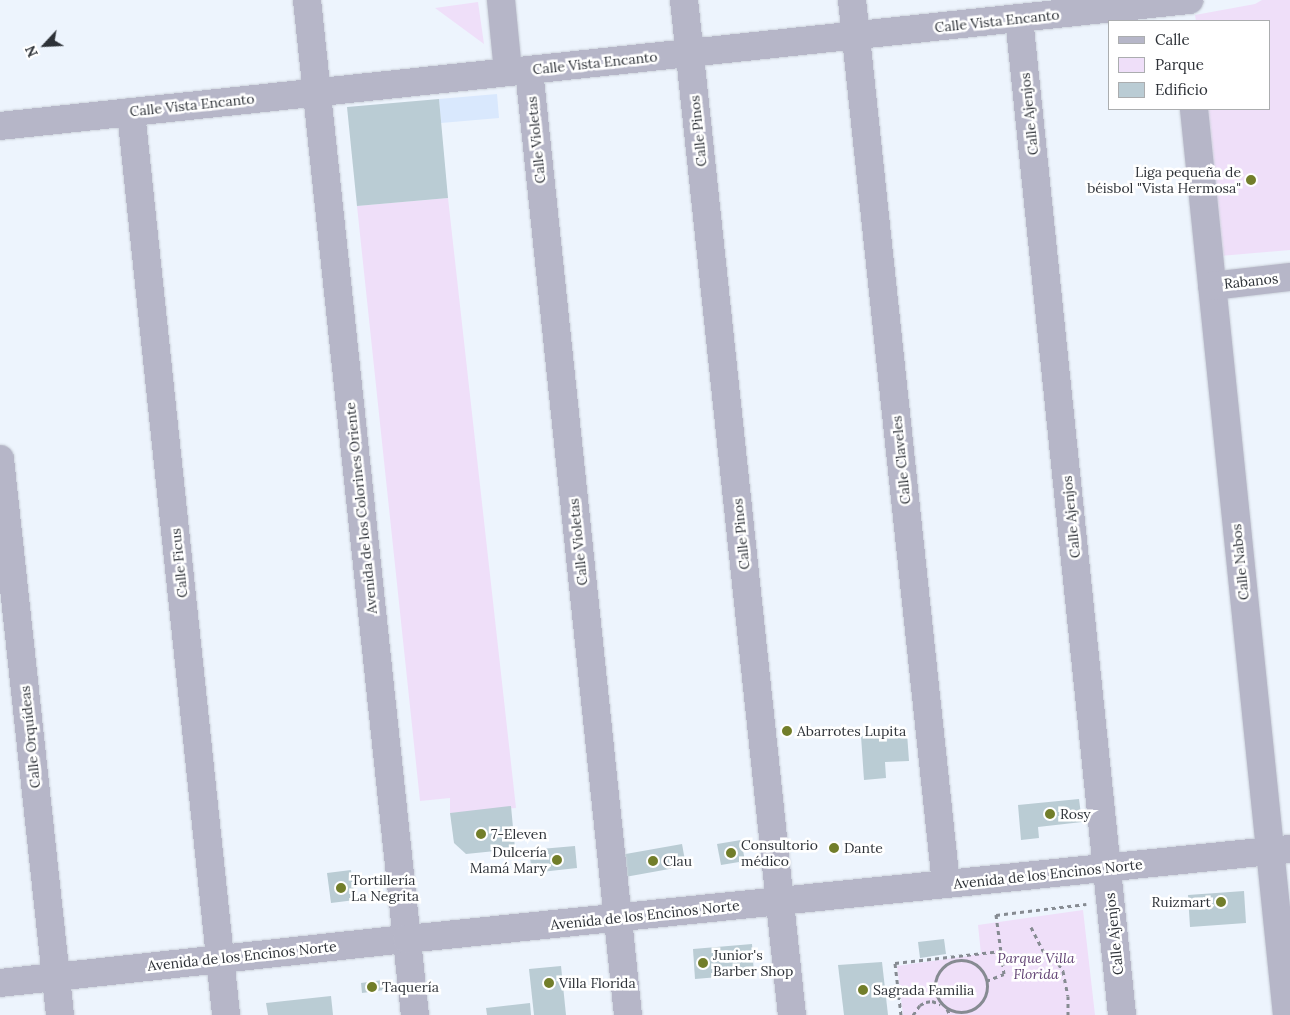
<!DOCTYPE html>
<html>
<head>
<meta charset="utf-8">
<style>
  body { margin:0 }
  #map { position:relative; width:1290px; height:1015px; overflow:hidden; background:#edf4fd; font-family:Lora,serif }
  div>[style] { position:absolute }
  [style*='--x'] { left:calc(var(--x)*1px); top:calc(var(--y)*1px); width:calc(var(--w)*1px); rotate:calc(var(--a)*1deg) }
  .built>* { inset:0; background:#d9e8fd }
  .green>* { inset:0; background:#efdff9 }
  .building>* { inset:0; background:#baccd4 }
  .path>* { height:3px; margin-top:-1.5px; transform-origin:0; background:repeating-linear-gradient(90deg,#868b92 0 4px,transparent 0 8px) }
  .path>.ring { margin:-1.5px; padding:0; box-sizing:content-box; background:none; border:3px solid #868b92; border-radius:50% }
  .roads { filter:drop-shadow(0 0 1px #cbd1da) drop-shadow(0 0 1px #cbd1da) }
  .minor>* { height:28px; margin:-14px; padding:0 14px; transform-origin:14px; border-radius:14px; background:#b6b6c8 }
  .tertiary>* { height:28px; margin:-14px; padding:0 14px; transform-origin:14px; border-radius:14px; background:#b6b6c8 }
  .dots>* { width:14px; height:14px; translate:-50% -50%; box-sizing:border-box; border:2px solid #fff; border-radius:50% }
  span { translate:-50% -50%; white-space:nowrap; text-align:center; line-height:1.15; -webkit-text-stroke:5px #fff; paint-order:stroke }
  .street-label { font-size:14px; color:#2e3238 }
  .poi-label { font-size:14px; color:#2e3238 }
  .right { translate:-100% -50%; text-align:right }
  .left { translate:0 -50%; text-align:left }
  .park-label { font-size:14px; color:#634475; font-style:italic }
  .legend { position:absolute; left:1108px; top:20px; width:162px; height:90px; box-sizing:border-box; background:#fff; border:1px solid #abadaf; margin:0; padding:6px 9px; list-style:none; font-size:15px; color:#2e3238 }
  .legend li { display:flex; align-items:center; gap:10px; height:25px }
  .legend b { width:25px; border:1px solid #abadaf }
  .north { position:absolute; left:20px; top:20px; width:50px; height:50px; -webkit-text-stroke:4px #fff; paint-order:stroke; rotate:245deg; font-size:14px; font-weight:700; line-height:20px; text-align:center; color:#2e3238 }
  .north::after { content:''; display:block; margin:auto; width:18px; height:22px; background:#2e3238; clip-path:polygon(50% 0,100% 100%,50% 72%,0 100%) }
</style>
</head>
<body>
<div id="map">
  <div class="built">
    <div style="clip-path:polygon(497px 94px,499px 118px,441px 123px,439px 99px)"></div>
  </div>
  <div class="green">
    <div style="clip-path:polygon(1262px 0,1290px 0,1290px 250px,1220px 256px,1205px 109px,1269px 109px,1269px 21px,1196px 21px,1195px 15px,1255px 4px)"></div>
    <div style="clip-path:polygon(478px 2px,484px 44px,435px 8px)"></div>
    <div style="clip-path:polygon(448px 198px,516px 808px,450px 813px,450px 798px,420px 801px,357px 206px)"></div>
    <div style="clip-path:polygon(1083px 910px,1095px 1015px,903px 1015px,897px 966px,981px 954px,978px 925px)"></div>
  </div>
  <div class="building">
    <div style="clip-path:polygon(439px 99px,448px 198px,357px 206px,347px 107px)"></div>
    <div style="clip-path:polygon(907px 733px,909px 761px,885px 762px,886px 778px,864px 780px,861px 736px)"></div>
    <div style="clip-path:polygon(1079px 799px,1082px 822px,1038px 827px,1039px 838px,1021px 840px,1018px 805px)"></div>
    <div style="clip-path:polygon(511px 806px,515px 849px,466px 854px,454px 843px,450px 813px)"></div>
    <div style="clip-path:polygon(741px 840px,745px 861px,721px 865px,717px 844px)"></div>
    <div style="clip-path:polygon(682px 844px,686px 866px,625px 877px,620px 855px)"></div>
    <div style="clip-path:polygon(575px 846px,577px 868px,532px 873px,529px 850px)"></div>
    <div style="clip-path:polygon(351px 870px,355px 900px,331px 903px,327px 873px)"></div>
    <div style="clip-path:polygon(1244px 891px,1246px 923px,1190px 927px,1188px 895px)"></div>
    <div style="clip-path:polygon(944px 939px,946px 954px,920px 958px,918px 942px)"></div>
    <div style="clip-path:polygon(752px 944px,754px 974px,695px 979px,693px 949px)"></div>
    <div style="clip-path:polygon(882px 962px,888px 1015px,844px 1015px,838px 965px)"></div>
    <div style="clip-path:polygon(561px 966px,566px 1015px,534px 1015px,529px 969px)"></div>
    <div style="clip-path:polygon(383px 980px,384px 990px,362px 993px,361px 983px)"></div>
    <div style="clip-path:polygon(331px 996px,333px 1015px,268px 1015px,266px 1003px)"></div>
    <div style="clip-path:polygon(530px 1003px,531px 1015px,487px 1015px,486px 1008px)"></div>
  </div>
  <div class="path">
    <div style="--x:1031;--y:927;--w:27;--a:63"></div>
    <div style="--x:1043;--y:951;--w:13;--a:29"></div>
    <div style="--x:1054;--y:957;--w:17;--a:57"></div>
    <div style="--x:1063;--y:971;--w:25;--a:79"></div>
    <div style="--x:1068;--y:996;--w:19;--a:90"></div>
    <div class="ring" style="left:935px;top:960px;width:49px;height:49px"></div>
    <div style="--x:986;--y:981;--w:19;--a:-21"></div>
    <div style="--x:1004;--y:974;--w:60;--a:-97.7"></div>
    <div style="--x:996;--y:915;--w:91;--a:-7"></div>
    <div style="--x:947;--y:1009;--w:7;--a:63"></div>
    <div style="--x:901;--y:1015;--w:52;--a:-96.6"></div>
    <div style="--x:895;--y:963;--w:107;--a:-6.5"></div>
    <div style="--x:913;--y:1015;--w:12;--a:-55"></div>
    <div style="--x:920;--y:1005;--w:7;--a:-27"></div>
    <div style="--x:926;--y:1002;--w:6;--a:-9"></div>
    <div style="--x:932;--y:1001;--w:9;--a:21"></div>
  </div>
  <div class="roads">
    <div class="minor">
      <div style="--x:501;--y:0;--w:72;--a:84.4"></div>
      <div style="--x:684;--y:0;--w:1021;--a:83.93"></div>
      <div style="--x:852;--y:0;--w:889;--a:83.93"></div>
      <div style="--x:1019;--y:18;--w:1002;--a:84.1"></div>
      <div style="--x:529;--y:70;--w:950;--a:84.02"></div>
      <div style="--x:1194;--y:109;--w:911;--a:84.14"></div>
      <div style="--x:131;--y:112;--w:908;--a:83.99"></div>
      <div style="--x:0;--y:126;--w:1196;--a:-6.05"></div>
      <div style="--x:1212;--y:286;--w:79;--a:-6.6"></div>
      <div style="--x:0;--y:459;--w:559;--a:83.84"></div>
      <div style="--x:0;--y:983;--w:409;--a:-6.2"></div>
    </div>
    <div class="tertiary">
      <div style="--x:307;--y:0;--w:1021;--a:83.93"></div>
      <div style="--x:407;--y:939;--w:888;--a:-5.82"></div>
    </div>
  </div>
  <div class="dots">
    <div style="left:1251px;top:180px;background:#727e2a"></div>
    <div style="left:787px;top:731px;background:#727e2a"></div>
    <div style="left:1050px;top:814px;background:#727e2a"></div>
    <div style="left:481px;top:834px;background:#727e2a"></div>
    <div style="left:834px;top:848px;background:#727e2a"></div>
    <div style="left:731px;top:853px;background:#727e2a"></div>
    <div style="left:557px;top:860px;background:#727e2a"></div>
    <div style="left:653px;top:861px;background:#727e2a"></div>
    <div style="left:341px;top:888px;background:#727e2a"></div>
    <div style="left:1221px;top:902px;background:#727e2a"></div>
    <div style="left:703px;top:963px;background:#727e2a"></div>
    <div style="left:549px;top:983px;background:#727e2a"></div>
    <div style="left:372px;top:987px;background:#727e2a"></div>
    <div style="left:863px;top:990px;background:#727e2a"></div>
  </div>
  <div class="street-label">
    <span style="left:997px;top:21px;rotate:-6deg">Calle Vista Encanto</span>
    <span style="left:595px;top:63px;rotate:-6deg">Calle Vista Encanto</span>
    <span style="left:192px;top:105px;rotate:-6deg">Calle Vista Encanto</span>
    <span style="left:1029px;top:114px;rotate:-96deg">Calle Ajenjos</span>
    <span style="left:698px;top:131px;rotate:-96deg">Calle Pinos</span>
    <span style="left:536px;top:140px;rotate:-96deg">Calle Violetas</span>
    <span style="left:1251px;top:281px;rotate:-6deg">Rabanos</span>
    <span style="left:901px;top:460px;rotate:-96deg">Calle Claveles</span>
    <span style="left:361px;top:508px;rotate:-96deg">Avenida de los Colorines Oriente</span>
    <span style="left:1071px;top:517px;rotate:-96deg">Calle Ajenjos</span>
    <span style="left:741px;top:534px;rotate:-96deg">Calle Pinos</span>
    <span style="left:578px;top:542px;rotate:-96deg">Calle Violetas</span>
    <span style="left:1240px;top:562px;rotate:-96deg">Calle Nabos</span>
    <span style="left:179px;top:563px;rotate:-96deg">Calle Ficus</span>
    <span style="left:30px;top:737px;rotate:-96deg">Calle Orquídeas</span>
    <span style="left:1048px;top:874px;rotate:-6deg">Avenida de los Encinos Norte</span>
    <span style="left:645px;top:915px;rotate:-6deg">Avenida de los Encinos Norte</span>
    <span style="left:1114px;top:934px;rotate:-96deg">Calle Ajenjos</span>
    <span style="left:242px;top:956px;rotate:-6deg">Avenida de los Encinos Norte</span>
  </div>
  <div class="poi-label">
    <span class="right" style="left:1241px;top:180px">Liga pequeña de<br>béisbol "Vista Hermosa"</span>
    <span class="left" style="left:797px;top:731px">Abarrotes Lupita</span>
    <span class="left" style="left:1060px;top:814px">Rosy</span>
    <span class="left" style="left:491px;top:834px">7-Eleven</span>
    <span class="left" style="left:741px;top:853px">Consultorio<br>médico</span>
    <span class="left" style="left:844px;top:848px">Dante</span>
    <span class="right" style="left:547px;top:860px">Dulcería<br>Mamá Mary</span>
    <span class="left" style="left:663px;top:861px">Clau</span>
    <span class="left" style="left:351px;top:888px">Tortillería<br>La Negrita</span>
    <span class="right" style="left:1211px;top:902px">Ruizmart</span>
    <span class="left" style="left:713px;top:963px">Junior's<br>Barber Shop</span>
    <span class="left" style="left:559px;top:983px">Villa Florida</span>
    <span class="left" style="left:382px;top:987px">Taquería</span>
    <span class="left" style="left:873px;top:990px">Sagrada Familia</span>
  </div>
  <div class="park-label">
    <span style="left:1036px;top:966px">Parque Villa<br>Florida</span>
  </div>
  <ul class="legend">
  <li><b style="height:6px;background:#b6b6c8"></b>Calle</li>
  <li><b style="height:14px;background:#efdff9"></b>Parque</li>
  <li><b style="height:14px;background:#baccd4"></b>Edificio</li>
  </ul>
  <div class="north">N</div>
</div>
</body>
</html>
